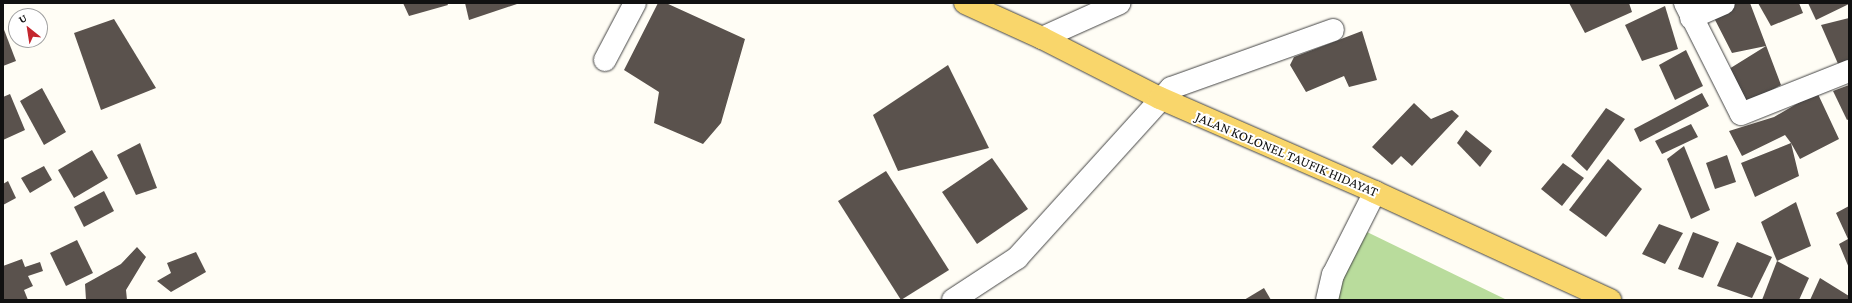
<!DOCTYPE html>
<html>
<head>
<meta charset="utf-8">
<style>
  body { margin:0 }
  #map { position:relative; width:1852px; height:303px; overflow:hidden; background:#fffdf5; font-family:"Crimson Pro",serif }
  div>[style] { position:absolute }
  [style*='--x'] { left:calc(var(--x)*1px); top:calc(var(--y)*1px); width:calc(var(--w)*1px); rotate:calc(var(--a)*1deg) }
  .forest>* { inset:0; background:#b9dc9c }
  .building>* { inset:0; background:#5a524d }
  .roads { filter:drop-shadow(0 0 1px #444) drop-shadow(0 0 1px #444) }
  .minor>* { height:22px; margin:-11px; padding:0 11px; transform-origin:11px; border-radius:11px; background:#fff }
  .major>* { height:22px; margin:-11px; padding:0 11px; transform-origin:11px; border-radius:11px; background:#f9d66b }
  span { translate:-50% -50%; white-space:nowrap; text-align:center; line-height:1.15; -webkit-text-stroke:4px #fff; paint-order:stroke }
  .street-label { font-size:14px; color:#111 }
  .frame { position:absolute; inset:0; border:4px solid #111; pointer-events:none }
  .north { position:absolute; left:8px; top:8px; width:40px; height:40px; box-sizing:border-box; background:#fff; border:1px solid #a0a0a0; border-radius:50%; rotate:330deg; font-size:11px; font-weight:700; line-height:16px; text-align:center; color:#111 }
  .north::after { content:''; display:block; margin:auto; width:14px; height:18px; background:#c4262e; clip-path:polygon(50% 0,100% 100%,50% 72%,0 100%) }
</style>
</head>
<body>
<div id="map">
  <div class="forest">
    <div style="clip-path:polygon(1367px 232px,1507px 300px,1327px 300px,1333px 275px)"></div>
  </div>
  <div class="building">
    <div style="clip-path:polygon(403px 3px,447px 3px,448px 5px,409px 16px)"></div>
    <div style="clip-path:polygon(465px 3px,520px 3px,469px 20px)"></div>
    <div style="clip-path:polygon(658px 3px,666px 3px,745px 39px,721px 123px,703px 144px,654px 123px,659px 92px,624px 70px)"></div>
    <div style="clip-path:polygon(1569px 3px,1629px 3px,1632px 12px,1585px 33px)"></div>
    <div style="clip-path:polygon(1732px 3px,1750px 3px,1781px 85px,1745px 105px,1729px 69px,1766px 46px,1732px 53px,1712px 14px)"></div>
    <div style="clip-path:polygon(1758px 3px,1799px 3px,1803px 13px,1771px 26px)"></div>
    <div style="clip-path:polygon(1808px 3px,1849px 3px,1849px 4px,1816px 20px)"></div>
    <div style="clip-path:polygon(1665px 6px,1678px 49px,1642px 61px,1625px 25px)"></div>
    <div style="clip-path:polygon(1849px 18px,1849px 60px,1839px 66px,1821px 25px)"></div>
    <div style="clip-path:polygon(114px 19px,156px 88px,101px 110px,74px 33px)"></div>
    <div style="clip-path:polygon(3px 27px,16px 61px,3px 66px)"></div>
    <div style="clip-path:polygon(1362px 31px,1377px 80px,1349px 87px,1344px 76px,1306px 92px,1290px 65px,1294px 57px)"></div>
    <div style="clip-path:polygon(1686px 50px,1703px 86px,1675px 100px,1659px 65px)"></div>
    <div style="clip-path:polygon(948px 65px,989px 148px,898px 171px,873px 115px)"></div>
    <div style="clip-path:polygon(1849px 85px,1849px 119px,1847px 120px,1833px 91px)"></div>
    <div style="clip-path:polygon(42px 88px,66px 132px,44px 145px,20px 101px)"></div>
    <div style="clip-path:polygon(1817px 92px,1839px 139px,1800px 159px,1791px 143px,1799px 176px,1755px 197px,1741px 163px,1791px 143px,1785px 135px,1742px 156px,1729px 131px,1774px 117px)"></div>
    <div style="clip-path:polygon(1702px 93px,1709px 106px,1640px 142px,1634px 129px)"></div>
    <div style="clip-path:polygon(10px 94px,25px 130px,3px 140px,3px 97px)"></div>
    <div style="clip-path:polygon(1414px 103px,1431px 119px,1452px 110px,1459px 116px,1412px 166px,1401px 156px,1392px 165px,1372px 147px)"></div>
    <div style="clip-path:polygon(1606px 108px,1625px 119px,1587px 171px,1571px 156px)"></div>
    <div style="clip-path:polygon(1691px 124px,1698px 137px,1662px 154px,1655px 141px)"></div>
    <div style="clip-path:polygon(1466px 130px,1492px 151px,1480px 167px,1457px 143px)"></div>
    <div style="clip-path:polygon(140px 143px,157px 188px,136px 195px,117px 155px)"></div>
    <div style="clip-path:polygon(1684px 146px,1710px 210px,1691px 219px,1667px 159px)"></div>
    <div style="clip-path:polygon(92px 150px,108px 178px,74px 198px,58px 170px)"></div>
    <div style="clip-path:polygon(1727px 155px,1736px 182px,1715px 189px,1706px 163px)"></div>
    <div style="clip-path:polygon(992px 158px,1028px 209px,977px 244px,942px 192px)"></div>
    <div style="clip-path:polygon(1608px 159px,1642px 189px,1606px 237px,1569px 210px)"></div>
    <div style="clip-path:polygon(1563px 163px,1584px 178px,1562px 206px,1541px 189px)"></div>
    <div style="clip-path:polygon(44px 166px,52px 180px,30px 193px,21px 178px)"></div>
    <div style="clip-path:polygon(886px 171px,949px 270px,901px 300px,838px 201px)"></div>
    <div style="clip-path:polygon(8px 181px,16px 198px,3px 205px,3px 184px)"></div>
    <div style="clip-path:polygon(104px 191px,114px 211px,84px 227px,74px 207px)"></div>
    <div style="clip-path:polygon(1796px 202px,1811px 246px,1777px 261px,1761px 222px)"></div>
    <div style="clip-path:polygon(1849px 206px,1849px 268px,1839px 244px,1848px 239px,1836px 213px)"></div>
    <div style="clip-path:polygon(1659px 224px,1683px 233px,1665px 264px,1642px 254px)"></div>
    <div style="clip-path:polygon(1693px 232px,1719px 242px,1703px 278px,1678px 269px)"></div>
    <div style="clip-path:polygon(77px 240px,93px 273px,66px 286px,50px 253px)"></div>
    <div style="clip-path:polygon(1737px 242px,1772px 257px,1752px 298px,1717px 286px)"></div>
    <div style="clip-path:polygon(137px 247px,146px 257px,126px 290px,127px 300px,86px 300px,85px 284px,121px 264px)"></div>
    <div style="clip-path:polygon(196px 252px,206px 272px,171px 292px,157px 281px,171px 273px,167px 263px)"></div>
    <div style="clip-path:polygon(22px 259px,25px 267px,40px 262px,43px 271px,28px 276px,33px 286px,24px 290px,28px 300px,3px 300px,3px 266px)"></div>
    <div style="clip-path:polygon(1777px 261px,1809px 278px,1799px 300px,1762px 300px)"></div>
    <div style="clip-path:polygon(1820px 278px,1849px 296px,1849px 300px,1810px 300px)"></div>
    <div style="clip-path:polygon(1264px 288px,1271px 300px,1244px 300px)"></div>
  </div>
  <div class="roads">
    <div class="minor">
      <div style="--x:1685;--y:3;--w:124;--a:63.2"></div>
      <div style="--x:1741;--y:114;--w:116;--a:-21.7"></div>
      <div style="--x:1691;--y:18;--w:36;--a:-24"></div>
      <div style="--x:1042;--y:38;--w:85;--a:-24.2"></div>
      <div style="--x:605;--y:60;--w:64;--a:-62.2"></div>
      <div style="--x:953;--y:300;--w:77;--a:-33.3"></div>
      <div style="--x:1017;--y:258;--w:229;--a:-47.8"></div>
      <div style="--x:1171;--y:88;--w:172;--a:-19.7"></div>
      <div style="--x:1327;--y:300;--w:26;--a:-77"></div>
      <div style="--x:1333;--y:275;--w:93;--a:-63.2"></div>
    </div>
    <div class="major">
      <div style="--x:965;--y:3;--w:85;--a:24.4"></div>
      <div style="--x:1042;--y:38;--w:132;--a:27"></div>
      <div style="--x:1160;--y:98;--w:235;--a:23.6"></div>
      <div style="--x:1375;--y:192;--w:259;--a:24.7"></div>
    </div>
  </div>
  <div class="street-label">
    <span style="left:1287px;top:154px;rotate:23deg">JALAN KOLONEL TAUFIK HIDAYAT</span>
  </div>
  <div class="frame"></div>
  <div class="north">U</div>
</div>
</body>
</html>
